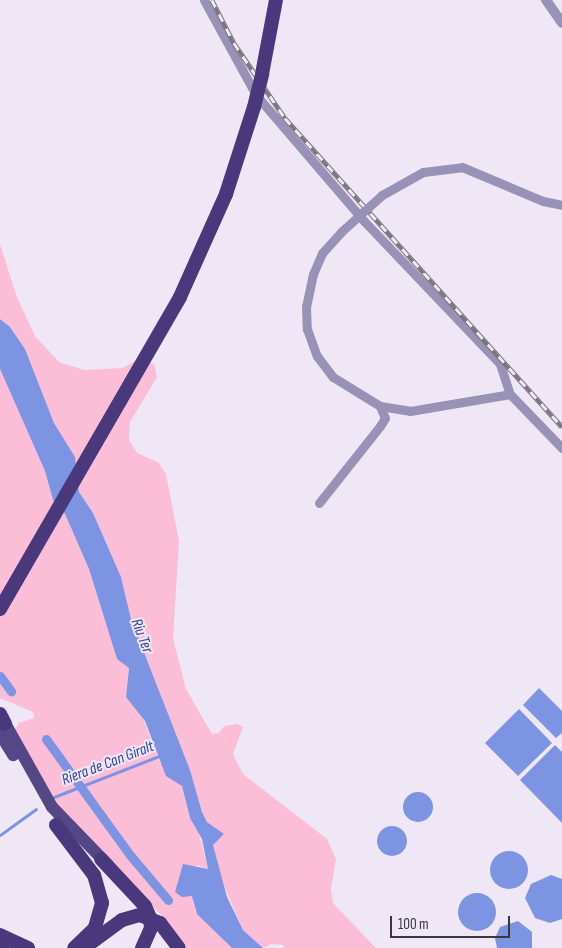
<!DOCTYPE html>
<html>
<head>
<meta charset="utf-8">
<style>
  body { margin:0 }
  #map { position:relative; width:562px; height:948px; overflow:hidden; background:#f0e7f6; font-family:"Sofia Sans Condensed",sans-serif }
  div>[style] { position:absolute }
  [style*='--x'] { left:calc(var(--x)*1px); top:calc(var(--y)*1px); width:calc(var(--w)*1px); rotate:calc(var(--a)*1deg) }
  .green>* { inset:0; background:#fbbed6 }
  .water>* { inset:0; background:#7c94e1 }
  .round { border-radius:50% }
  .stream>* { height:2.5px; margin:-1.25px; padding:0 1.25px; transform-origin:1.25px; border-radius:1.25px; background:#7c94e1 }
  .canal>* { height:9px; margin:-4.5px; padding:0 4.5px; transform-origin:4.5px; border-radius:4.5px; background:#7c94e1 }
  .minor>* { height:9px; margin:-4.5px; padding:0 4.5px; transform-origin:4.5px; border-radius:4.5px; background:#9792b6 }
  .tertiary>* { height:10px; margin:-5px; padding:0 5px; transform-origin:5px; border-radius:5px; background:#9792b6 }
  .primary>* { height:12px; margin:-6px; padding:0 6px; transform-origin:6px; border-radius:6px; background:#544786 }
  .trunk>* { height:14px; margin:-7px; padding:0 7px; transform-origin:7px; border-radius:7px; background:#49397c }
  .rail>* { height:4.5px; margin-top:-2.25px; transform-origin:0; background:repeating-linear-gradient(90deg,#f0e7f6 0 8px,#79747d 0 16px); box-sizing:border-box; border-block:1px solid #79747d }
  .minor-bridge>* { height:9px; margin:-4.5px; padding:0 4.5px; transform-origin:4.5px; border-radius:4.5px; background:#9792b6 }
  .trunk-bridge>* { height:14px; margin:-7px; padding:0 7px; transform-origin:7px; border-radius:7px; background:#49397c }
  span { translate:-50% -50%; white-space:nowrap; text-align:center; line-height:1.15; -webkit-text-stroke:4px #f0e7f6; paint-order:stroke }
  .water-label { font-size:16px; color:#31439e; font-style:italic }
  .scale { position:absolute; left:390px; top:916px; width:120px; height:22px; box-sizing:border-box; border:2px solid #3a373c; border-top:0; padding-left:6px; font-size:15px; line-height:18px; white-space:nowrap; color:#3a373c; -webkit-text-stroke:4px #f0e7f6; paint-order:stroke }
</style>
</head>
<body>
<div id="map">
  <div class="green">
    <div style="clip-path:polygon(0 244px,17px 297px,35px 336px,59px 362px,84px 370px,123px 368px,137px 360px,154px 364px,157px 377px,130px 422px,129px 440px,137px 453px,158px 462px,166px 474px,179px 541px,173px 638px,186px 689px,212px 734px,219px 733px,224px 726px,237px 724px,243px 727px,233px 754px,243px 774px,327px 839px,336px 859px,331px 889px,333px 903px,376px 948px,283px 948px,284px 945px,272px 944px,263px 948px,243px 930px,217px 870px,213px 845px,224px 834px,207px 822px,202px 812px,190px 770px,131px 619px,121px 577px,93px 513px,79px 492px,75px 457px,54px 423px,25px 349px,10px 327px,0 319px)"></div>
    <div style="clip-path:polygon(0 369px,45px 471px,53px 500px,65px 514px,89px 569px,117px 659px,129px 667px,126px 697px,139px 708px,160px 762px,182px 786px,190px 818px,197px 825px,208px 869px,196px 865px,195px 911px,232px 948px,187px 948px,162px 916px,68px 822px,14px 731px,19px 723px,34px 718px,33px 712px,0 698px)"></div>
  </div>
  <div class="water">
    <div style="clip-path:polygon(0 319px,10px 327px,25px 349px,54px 423px,75px 457px,79px 492px,93px 513px,121px 577px,131px 619px,190px 770px,202px 812px,207px 822px,224px 834px,213px 845px,227px 897px,243px 930px,263px 948px,232px 948px,197px 914px,192px 896px,182px 897px,175px 892px,183px 864px,208px 869px,202px 839px,190px 818px,182px 786px,166px 776px,145px 721px,126px 697px,129px 668px,117px 659px,89px 569px,65px 514px,53px 500px,45px 471px,0 369px)"></div>
    <div style="clip-path:polygon(539px 688px,562px 711px,562px 733px,556px 738px,523px 705px)"></div>
    <div style="clip-path:polygon(519px 709px,552px 743px,518px 776px,485px 743px)"></div>
    <div style="clip-path:polygon(555px 745px,562px 752px,562px 823px,520px 780px)"></div>
    <div class="round" style="left:403px;top:792px;width:30px;height:30px"></div>
    <div class="round" style="left:377px;top:826px;width:30px;height:30px"></div>
    <div class="round" style="left:490px;top:851px;width:38px;height:38px"></div>
    <div style="clip-path:polygon(551px 875px,562px 879px,562px 919px,550px 923px,535px 918px,525px 898px,531px 884px)"></div>
    <div class="round" style="left:458px;top:893px;width:38px;height:38px"></div>
    <div style="clip-path:polygon(518px 921px,532px 932px,532px 948px,497px 948px,495px 938px,500px 927px)"></div>
  </div>
  <div class="stream">
    <div style="--x:54;--y:797;--w:116;--a:-21.3"></div>
    <div style="--x:0;--y:835;--w:44;--a:-35.8"></div>
  </div>
  <div class="canal">
    <div style="--x:0;--y:676;--w:19;--a:54"></div>
    <div style="--x:46;--y:739;--w:143;--a:54.1"></div>
    <div style="--x:130;--y:855;--w:59;--a:49.8"></div>
  </div>
  <div class="minor">
    <div style="--x:204;--y:0;--w:108;--a:61.3"></div>
    <div style="--x:256;--y:95;--w:166;--a:49.4"></div>
    <div style="--x:364;--y:221;--w:197;--a:46.4"></div>
    <div style="--x:500;--y:364;--w:32;--a:72"></div>
    <div style="--x:510;--y:394;--w:75;--a:46.1"></div>
    <div style="--x:382;--y:195;--w:47;--a:-29.3"></div>
    <div style="--x:423;--y:172;--w:39;--a:-7"></div>
    <div style="--x:462;--y:167;--w:88;--a:22.8"></div>
    <div style="--x:543;--y:201;--w:19;--a:12"></div>
    <div style="--x:342;--y:231;--w:30;--a:132"></div>
    <div style="--x:322;--y:253;--w:23;--a:113"></div>
    <div style="--x:313;--y:274;--w:33;--a:102"></div>
    <div style="--x:306;--y:306;--w:23;--a:88"></div>
    <div style="--x:307;--y:329;--w:29;--a:70"></div>
    <div style="--x:317;--y:356;--w:26;--a:53"></div>
    <div style="--x:333;--y:377;--w:55;--a:31.7"></div>
    <div style="--x:380;--y:406;--w:30;--a:9"></div>
    <div style="--x:410;--y:411;--w:101;--a:-9.6"></div>
    <div style="--x:319;--y:503;--w:98;--a:-51.6"></div>
    <div style="--x:380;--y:426;--w:9;--a:-58"></div>
    <div style="--x:385;--y:418;--w:13;--a:-113"></div>
  </div>
  <div class="tertiary">
    <div style="--x:546;--y:0;--w:28;--a:55"></div>
  </div>
  <div class="primary">
    <div style="--x:1;--y:716;--w:104;--a:60.7"></div>
    <div style="--x:52;--y:807;--w:81;--a:46"></div>
    <div style="--x:0;--y:734;--w:25;--a:58"></div>
  </div>
  <div class="trunk">
    <div style="--x:262;--y:74;--w:75;--a:-79.3"></div>
    <div style="--x:0;--y:609;--w:360;--a:-60"></div>
    <div style="--x:180;--y:297;--w:113;--a:-65.9"></div>
    <div style="--x:226;--y:194;--w:91;--a:-72.2"></div>
    <div style="--x:0;--y:714;--w:11;--a:63"></div>
    <div style="--x:56;--y:825;--w:63;--a:52.8"></div>
    <div style="--x:94;--y:875;--w:29;--a:74"></div>
    <div style="--x:102;--y:903;--w:26;--a:106"></div>
    <div style="--x:95;--y:928;--w:29;--a:136"></div>
    <div style="--x:101;--y:859;--w:64;--a:46.9"></div>
    <div style="--x:145;--y:906;--w:13;--a:67"></div>
    <div style="--x:150;--y:918;--w:10;--a:84"></div>
    <div style="--x:151;--y:928;--w:22;--a:114"></div>
    <div style="--x:0;--y:935;--w:31;--a:25"></div>
    <div style="--x:88;--y:945;--w:42;--a:-36.3"></div>
    <div style="--x:122;--y:920;--w:19;--a:-16"></div>
    <div style="--x:140;--y:915;--w:22;--a:22"></div>
    <div style="--x:160;--y:923;--w:31;--a:53"></div>
    <div style="--x:0;--y:946;--w:4;--a:34"></div>
  </div>
  <div class="rail">
    <div style="--x:212;--y:0;--w:48;--a:62.9"></div>
    <div style="--x:234;--y:43;--w:91;--a:55.8"></div>
    <div style="--x:285;--y:118;--w:415;--a:48.1"></div>
  </div>
  <div class="minor-bridge">
    <div style="--x:342;--y:231;--w:54;--a:-42"></div>
  </div>
  <div class="trunk-bridge">
    <div style="--x:254;--y:107;--w:34;--a:-76"></div>
  </div>
  <div class="water-label">
    <span style="left:141px;top:636px;rotate:69deg">Riu Ter</span>
    <span style="left:108px;top:764px;rotate:-21deg">Riera de Can Giralt</span>
  </div>
  <div class="scale">100 m</div>
</div>
</body>
</html>
